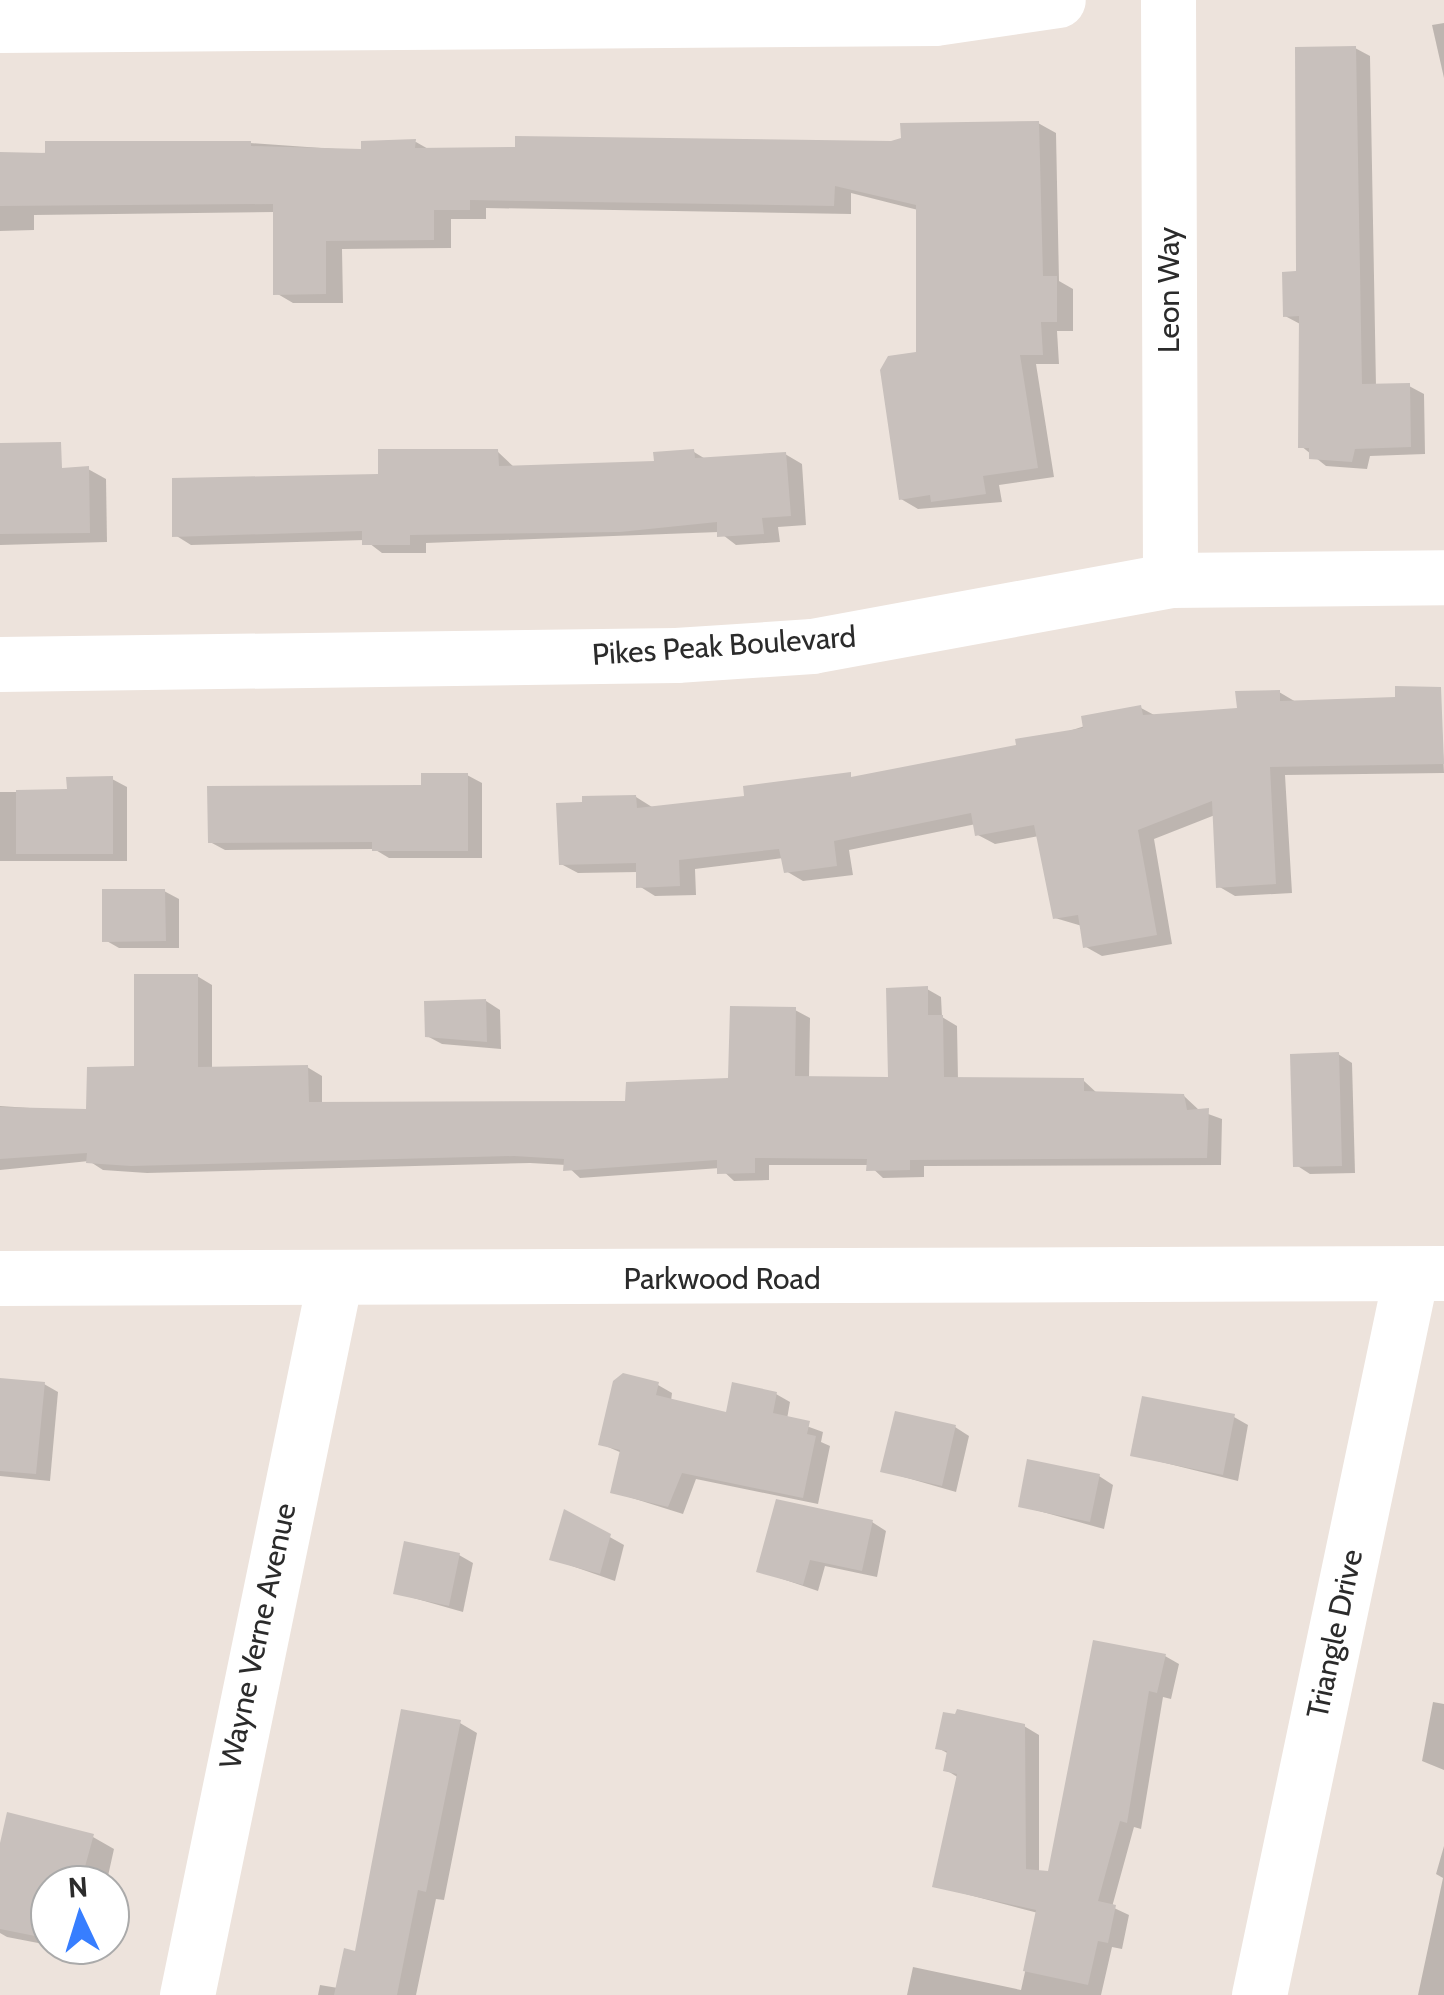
<!DOCTYPE html>
<html>
<head>
<meta charset="utf-8">
<style>
  body { margin:0 }
  #map { position:relative; width:1444px; height:1995px; overflow:hidden; background:#ede3dc; font-family:Cabin,sans-serif }
  div>[style] { position:absolute }
  [style*='--x'] { left:calc(var(--x)*1px); top:calc(var(--y)*1px); width:calc(var(--w)*1px); rotate:calc(var(--a)*1deg) }
  .shadow>* { inset:0; background:#0003 }
  .building>* { inset:0; background:#c8c0bc }
  .minor>* { height:55px; margin:-27.5px; padding:0 27.5px; transform-origin:27.5px; border-radius:27.5px; background:#fff }
  span { translate:-50% -50%; white-space:nowrap; text-align:center; line-height:1.15; -webkit-text-stroke:9px #fff; paint-order:stroke }
  .street-label { font-size:30px; color:#2b2b2b }
  .north { position:absolute; left:30px; top:1865px; width:100px; height:100px; box-sizing:border-box; background:#fff; border:2px solid #aaa; border-radius:50%; rotate:356deg; font-size:28px; font-weight:700; line-height:40px; text-align:center; color:#2b2b2b }
  .north::after { content:''; display:block; margin:auto; width:35px; height:45px; background:#377eff; clip-path:polygon(50% 0,100% 100%,50% 72%,0 100%) }
</style>
</head>
<body>
<div id="map">
  <div class="shadow">
    <div style="clip-path:polygon(1444px 23px,1444px 78px,1432px 25px)"></div>
    <div style="clip-path:polygon(1355px 48px,1370px 56px,1376px 386px,1409px 386px,1424px 394px,1425px 454px,1370px 456px,1367px 469px,1326px 466px,1301px 446px,1302px 325px,1285px 316px)"></div>
    <div style="clip-path:polygon(1038px 123px,1056px 133px,1059px 281px,1073px 289px,1073px 331px,1057px 331px,1059px 364px,1036px 364px,1054px 477px,999px 485px,1002px 502px,918px 509px,901px 499px,918px 355px,918px 210px,851px 193px,851px 214px,486px 208px,486px 219px,451px 219px,451px 248px,342px 249px,343px 303px,293px 303px,276px 293px,275px 212px,34px 215px,34px 230px,0 231px,0 155px,250px 143px,364px 151px,416px 142px,430px 150px,891px 143px)"></div>
    <div style="clip-path:polygon(497px 451px,515px 468px,657px 464px,694px 452px,707px 460px,785px 454px,802px 464px,806px 525px,778px 527px,780px 542px,736px 545px,719px 532px,426px 543px,426px 553px,382px 553px,365px 540px,191px 545px,175px 535px)"></div>
    <div style="clip-path:polygon(88px 469px,106px 479px,107px 542px,0 545px,0 470px)"></div>
    <div style="clip-path:polygon(1440px 690px,1444px 773px,1285px 775px,1292px 893px,1235px 896px,1218px 886px,1215px 815px,1154px 839px,1172px 944px,1102px 956px,1086px 947px,1082px 926px,1055px 918px,1039px 836px,995px 844px,978px 835px,976px 824px,849px 850px,853px 875px,803px 881px,786px 871px,783px 858px,695px 869px,696px 895px,655px 896px,639px 886px,638px 872px,578px 873px,561px 864px,636px 797px,652px 807px,747px 798px,1019px 747px,1141px 708px,1156px 716px,1239px 711px,1279px 692px,1296px 702px,1397px 699px)"></div>
    <div style="clip-path:polygon(467px 775px,482px 783px,482px 858px,389px 858px,374px 849px,225px 850px,210px 842px)"></div>
    <div style="clip-path:polygon(112px 779px,127px 787px,127px 861px,0 861px,0 792px,69px 792px)"></div>
    <div style="clip-path:polygon(164px 891px,179px 899px,179px 948px,119px 948px,105px 940px)"></div>
    <div style="clip-path:polygon(197px 976px,212px 985px,212px 1069px,307px 1067px,322px 1076px,322px 1105px,627px 1103px,730px 1080px,795px 1010px,810px 1018px,809px 1079px,890px 1079px,927px 989px,941px 997px,942px 1017px,957px 1026px,958px 1080px,1084px 1081px,1098px 1094px,1184px 1096px,1200px 1111px,1222px 1119px,1221px 1165px,924px 1166px,924px 1177px,883px 1178px,869px 1165px,769px 1165px,769px 1180px,734px 1181px,720px 1168px,580px 1178px,566px 1165px,530px 1163px,147px 1173px,103px 1170px,89px 1161px,0 1170px,0 1106px,89px 1112px,137px 1069px)"></div>
    <div style="clip-path:polygon(486px 1001px,500px 1010px,501px 1049px,442px 1044px,427px 1036px)"></div>
    <div style="clip-path:polygon(1338px 1054px,1352px 1063px,1355px 1173px,1310px 1174px,1296px 1165px)"></div>
    <div style="clip-path:polygon(0 1380px,44px 1384px,58px 1392px,50px 1481px,0 1476px)"></div>
    <div style="clip-path:polygon(658px 1385px,672px 1393px,671px 1401px,728px 1416px,776px 1394px,790px 1402px,787px 1419px,823px 1432px,821px 1442px,830px 1446px,818px 1504px,696px 1479px,683px 1514px,613px 1492px,622px 1453px,601px 1444px)"></div>
    <div style="clip-path:polygon(1234px 1417px,1248px 1425px,1238px 1481px,1133px 1455px)"></div>
    <div style="clip-path:polygon(955px 1427px,969px 1436px,956px 1492px,883px 1471px)"></div>
    <div style="clip-path:polygon(1099px 1476px,1113px 1485px,1104px 1529px,1021px 1506px)"></div>
    <div style="clip-path:polygon(565px 1512px,624px 1545px,615px 1581px,552px 1559px)"></div>
    <div style="clip-path:polygon(872px 1522px,886px 1531px,877px 1577px,825px 1566px,818px 1591px,759px 1571px)"></div>
    <div style="clip-path:polygon(459px 1555px,473px 1563px,463px 1612px,396px 1593px)"></div>
    <div style="clip-path:polygon(1165px 1656px,1179px 1664px,1171px 1699px,1163px 1697px,1141px 1829px,1134px 1827px,1112px 1907px,1129px 1915px,1122px 1949px,1112px 1947px,1101px 1995px,907px 1995px,913px 1967px,1021px 1990px,1038px 1913px,935px 1886px,959px 1778px,946px 1770px,949px 1754px,938px 1748px,1024px 1726px,1039px 1735px,1039px 1873px,1050px 1874px)"></div>
    <div style="clip-path:polygon(1433px 1702px,1444px 1704px,1444px 1770px,1422px 1761px)"></div>
    <div style="clip-path:polygon(460px 1723px,477px 1733px,444px 1900px,436px 1899px,416px 1995px,318px 1995px,320px 1985px,338px 1988px,357px 1954px)"></div>
    <div style="clip-path:polygon(93px 1837px,114px 1849px,106px 1885px,50px 1885px,50px 1945px,92px 1945px,90px 1953px,7px 1937px,0 1933px,0 1856px)"></div>
    <div style="clip-path:polygon(1444px 1846px,1444px 1995px,1418px 1995px,1443px 1878px,1436px 1874px)"></div>
  </div>
  <div class="building">
    <div style="clip-path:polygon(1356px 46px,1362px 384px,1410px 383px,1411px 447px,1355px 449px,1352px 462px,1309px 459px,1309px 448px,1298px 448px,1299px 316px,1283px 317px,1282px 272px,1296px 271px,1295px 47px)"></div>
    <div style="clip-path:polygon(1039px 121px,1043px 276px,1057px 276px,1057px 322px,1041px 322px,1043px 355px,1020px 355px,1038px 468px,983px 476px,986px 494px,931px 502px,930px 495px,899px 500px,880px 370px,888px 356px,916px 352px,916px 205px,835px 186px,834px 206px,470px 200px,470px 210px,434px 210px,434px 240px,326px 241px,326px 294px,273px 295px,273px 204px,0 206px,0 152px,45px 153px,45px 141px,251px 141px,251px 146px,361px 149px,361px 141px,416px 139px,415px 148px,515px 147px,515px 136px,891px 141px,901px 138px,900px 123px)"></div>
    <div style="clip-path:polygon(61px 442px,62px 468px,89px 466px,90px 533px,0 534px,0 443px)"></div>
    <div style="clip-path:polygon(378px 449px,498px 449px,499px 466px,654px 461px,653px 452px,694px 449px,695px 458px,786px 452px,791px 516px,762px 518px,764px 534px,717px 537px,717px 522px,620px 532px,410px 535px,410px 545px,362px 545px,362px 531px,172px 537px,172px 478px,378px 474px)"></div>
    <div style="clip-path:polygon(1395px 686px,1441px 687px,1444px 764px,1270px 767px,1276px 884px,1216px 888px,1212px 801px,1138px 830px,1157px 935px,1083px 948px,1078px 915px,1053px 919px,1034px 825px,975px 836px,971px 813px,834px 841px,837px 866px,784px 873px,779px 849px,679px 860px,680px 886px,636px 888px,636px 863px,559px 865px,556px 803px,582px 802px,582px 796px,636px 795px,637px 808px,744px 796px,743px 786px,851px 772px,851px 777px,1016px 745px,1015px 739px,1083px 728px,1081px 716px,1141px 705px,1143px 715px,1237px 708px,1235px 691px,1280px 690px,1280px 701px,1395px 697px)"></div>
    <div style="clip-path:polygon(421px 773px,468px 773px,468px 851px,372px 851px,372px 842px,208px 843px,207px 786px,421px 785px)"></div>
    <div style="clip-path:polygon(113px 776px,113px 854px,16px 854px,16px 790px,67px 789px,66px 777px)"></div>
    <div style="clip-path:polygon(102px 889px,165px 889px,166px 941px,102px 942px)"></div>
    <div style="clip-path:polygon(134px 974px,198px 974px,198px 1067px,308px 1065px,309px 1102px,625px 1101px,626px 1082px,728px 1078px,730px 1006px,796px 1007px,795px 1076px,888px 1077px,886px 988px,928px 986px,928px 1015px,943px 1015px,944px 1077px,1084px 1078px,1084px 1091px,1184px 1094px,1187px 1110px,1209px 1108px,1207px 1158px,910px 1160px,910px 1170px,866px 1171px,867px 1159px,755px 1158px,755px 1173px,717px 1174px,717px 1160px,563px 1171px,564px 1159px,514px 1156px,131px 1166px,86px 1163px,87px 1153px,0 1159px,0 1107px,86px 1109px,87px 1067px,134px 1066px)"></div>
    <div style="clip-path:polygon(486px 999px,487px 1042px,425px 1037px,424px 1001px)"></div>
    <div style="clip-path:polygon(1339px 1052px,1342px 1166px,1293px 1167px,1290px 1054px)"></div>
    <div style="clip-path:polygon(623px 1373px,659px 1382px,656px 1395px,726px 1412px,732px 1382px,777px 1392px,773px 1413px,810px 1421px,807px 1434px,816px 1436px,803px 1498px,682px 1473px,668px 1507px,610px 1493px,620px 1450px,598px 1445px,613px 1381px)"></div>
    <div style="clip-path:polygon(0 1378px,45px 1382px,36px 1474px,0 1471px)"></div>
    <div style="clip-path:polygon(1142px 1396px,1235px 1414px,1223px 1475px,1130px 1456px)"></div>
    <div style="clip-path:polygon(895px 1411px,956px 1425px,942px 1486px,880px 1472px)"></div>
    <div style="clip-path:polygon(1027px 1459px,1100px 1474px,1090px 1522px,1018px 1507px)"></div>
    <div style="clip-path:polygon(776px 1499px,873px 1520px,862px 1571px,810px 1560px,803px 1585px,756px 1572px)"></div>
    <div style="clip-path:polygon(564px 1509px,611px 1534px,600px 1574px,549px 1560px)"></div>
    <div style="clip-path:polygon(404px 1541px,460px 1553px,449px 1606px,393px 1594px)"></div>
    <div style="clip-path:polygon(1093px 1640px,1166px 1654px,1157px 1693px,1149px 1691px,1127px 1823px,1120px 1821px,1098px 1901px,1116px 1905px,1108px 1943px,1098px 1941px,1088px 1985px,1023px 1971px,1036px 1910px,932px 1887px,957px 1774px,943px 1771px,947px 1751px,935px 1749px,943px 1712px,955px 1714px,957px 1709px,1025px 1724px,1026px 1869px,1048px 1871px)"></div>
    <div style="clip-path:polygon(401px 1709px,461px 1720px,426px 1892px,418px 1890px,397px 1995px,334px 1995px,344px 1948px,355px 1951px)"></div>
    <div style="clip-path:polygon(7px 1812px,94px 1834px,80px 1885px,50px 1885px,50px 1939px,0 1929px,0 1843px)"></div>
  </div>
  <div class="minor">
    <div style="--x:1168;--y:0;--w:580;--a:89.8"></div>
    <div style="--x:0;--y:25;--w:935;--a:-0.43"></div>
    <div style="--x:935;--y:18;--w:124;--a:-8.3"></div>
    <div style="--x:0;--y:664;--w:676;--a:-0.76"></div>
    <div style="--x:676;--y:655;--w:136;--a:-3.8"></div>
    <div style="--x:812;--y:646;--w:364;--a:-10.4"></div>
    <div style="--x:1170;--y:580;--w:274;--a:-0.6"></div>
    <div style="--x:0;--y:1278;--w:1444;--a:-0.2"></div>
    <div style="--x:187;--y:1995;--w:732;--a:-78.34"></div>
    <div style="--x:1259;--y:1995;--w:737;--a:-78.1"></div>
  </div>
  <div class="street-label">
    <span style="left:1169px;top:290px;rotate:-90deg">Leon Way</span>
    <span style="left:724px;top:646px;rotate:-4deg">Pikes Peak Boulevard</span>
    <span style="left:722px;top:1279px">Parkwood Road</span>
    <span style="left:1335px;top:1634px;rotate:-78deg">Triangle Drive</span>
    <span style="left:258px;top:1636px;rotate:-78deg">Wayne Verne Avenue</span>
  </div>
  <div class="north">N</div>
</div>
</body>
</html>
